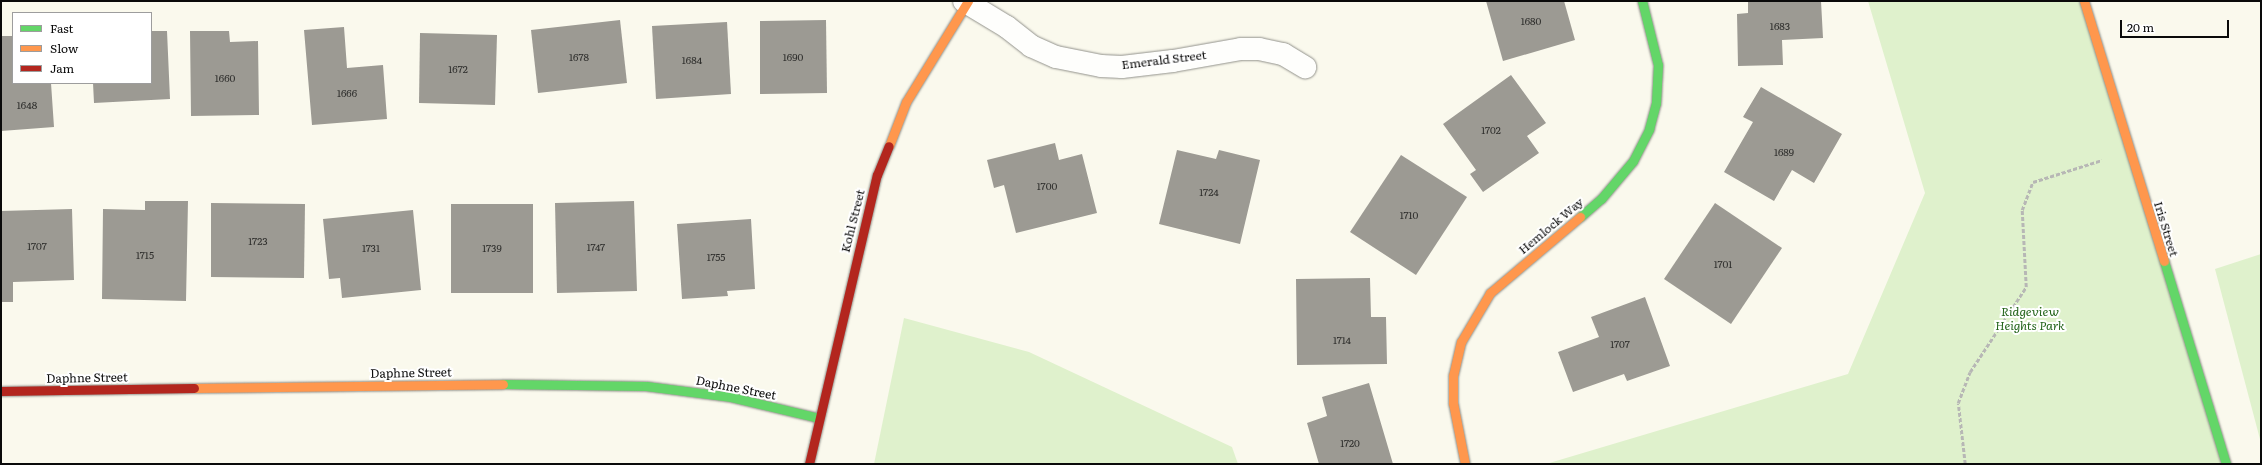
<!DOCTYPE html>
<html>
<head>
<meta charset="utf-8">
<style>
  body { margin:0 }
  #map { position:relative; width:2262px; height:465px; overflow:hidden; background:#faf9ed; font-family:Literata,serif }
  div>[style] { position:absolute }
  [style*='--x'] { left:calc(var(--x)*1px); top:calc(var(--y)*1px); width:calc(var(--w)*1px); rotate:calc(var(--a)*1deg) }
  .green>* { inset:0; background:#dff1cc }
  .building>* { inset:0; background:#9c9a93 }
  .path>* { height:2.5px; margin-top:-1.25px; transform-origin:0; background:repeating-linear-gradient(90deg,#b7b7b5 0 4px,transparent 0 6px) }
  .roads { filter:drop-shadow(0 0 1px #92928c) drop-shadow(0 0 1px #92928c) }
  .street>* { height:22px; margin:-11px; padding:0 11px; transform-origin:11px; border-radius:11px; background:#fefefc }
  .fast>* { height:9px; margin:-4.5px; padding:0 4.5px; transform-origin:4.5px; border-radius:4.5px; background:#63d668 }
  .slow>* { height:9px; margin:-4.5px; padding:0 4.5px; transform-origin:4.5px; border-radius:4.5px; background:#ff974d }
  .jam>* { height:9px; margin:-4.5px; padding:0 4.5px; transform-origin:4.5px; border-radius:4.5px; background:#b3261e }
  span { translate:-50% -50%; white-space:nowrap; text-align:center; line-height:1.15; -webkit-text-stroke:4px #fff; paint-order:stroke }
  .number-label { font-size:10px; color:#2e2e2c }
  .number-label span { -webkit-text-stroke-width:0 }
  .street-label { font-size:12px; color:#0a0a0a }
  .park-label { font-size:12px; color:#226319; font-style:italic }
  .frame { position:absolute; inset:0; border:2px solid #0a0a0a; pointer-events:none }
  .legend { position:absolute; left:12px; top:12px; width:140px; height:72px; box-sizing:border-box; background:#fff; border:1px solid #9d9d9d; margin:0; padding:5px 7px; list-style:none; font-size:12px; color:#0a0a0a }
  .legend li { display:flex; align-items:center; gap:8px; height:20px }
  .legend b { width:20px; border:1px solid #9d9d9d }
  .scale { position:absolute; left:2120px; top:20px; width:109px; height:18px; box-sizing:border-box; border:2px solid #0a0a0a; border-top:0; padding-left:5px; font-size:12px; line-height:14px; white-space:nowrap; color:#0a0a0a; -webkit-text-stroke:3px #fff; paint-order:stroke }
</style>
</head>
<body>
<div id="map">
  <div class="green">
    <div style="clip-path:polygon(1868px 1px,2084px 1px,2226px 464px,1546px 464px,1848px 374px,1925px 193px)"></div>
    <div style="clip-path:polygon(2261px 254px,2261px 443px,2215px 269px)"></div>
    <div style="clip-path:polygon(904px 318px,1029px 352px,1232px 447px,1238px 464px,874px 464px)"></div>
  </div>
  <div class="building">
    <div style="clip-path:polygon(1486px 1px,1564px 1px,1575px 40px,1503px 61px)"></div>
    <div style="clip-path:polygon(1748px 1px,1821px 1px,1823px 38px,1782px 40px,1783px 65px,1738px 66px,1737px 14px,1748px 13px)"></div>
    <div style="clip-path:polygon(620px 20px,627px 83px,538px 93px,531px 30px)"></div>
    <div style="clip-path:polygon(826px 20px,827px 93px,760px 94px,760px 21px)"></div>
    <div style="clip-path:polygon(727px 22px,731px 94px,656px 99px,652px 26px)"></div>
    <div style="clip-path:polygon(344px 27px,347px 68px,383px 65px,387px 119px,312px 125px,304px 30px)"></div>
    <div style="clip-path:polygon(151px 31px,167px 31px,170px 99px,94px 103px,93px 83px,151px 83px)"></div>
    <div style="clip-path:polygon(190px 31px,229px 31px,230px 42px,258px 41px,259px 115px,191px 116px)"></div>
    <div style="clip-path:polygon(420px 33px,497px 35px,495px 105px,419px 103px)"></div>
    <div style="clip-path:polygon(1px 36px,13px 36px,13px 83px,51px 83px,54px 127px,1px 131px)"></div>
    <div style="clip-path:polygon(1511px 75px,1546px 123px,1527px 136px,1539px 153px,1483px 192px,1470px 174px,1476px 170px,1443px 124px)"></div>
    <div style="clip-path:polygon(1761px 87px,1842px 134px,1814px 183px,1792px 170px,1774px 201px,1724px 172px,1753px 122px,1743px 117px)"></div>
    <div style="clip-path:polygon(1055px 143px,1059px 160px,1082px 154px,1097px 213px,1016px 233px,1004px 185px,994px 188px,987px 160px)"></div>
    <div style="clip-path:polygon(1177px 150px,1216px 159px,1219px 150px,1260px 160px,1240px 244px,1159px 224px)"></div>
    <div style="clip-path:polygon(1401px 155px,1467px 197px,1416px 275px,1350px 232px)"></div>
    <div style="clip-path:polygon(145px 201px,188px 201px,186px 301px,102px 299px,103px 209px,145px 210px)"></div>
    <div style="clip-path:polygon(634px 201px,637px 291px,557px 293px,555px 203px)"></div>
    <div style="clip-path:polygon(211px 203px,305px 204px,304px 278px,211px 277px)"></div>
    <div style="clip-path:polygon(1715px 203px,1782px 248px,1731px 324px,1664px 279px)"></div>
    <div style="clip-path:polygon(451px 204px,533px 204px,533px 293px,451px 293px)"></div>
    <div style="clip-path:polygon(72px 209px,74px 280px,13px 282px,13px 302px,1px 302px,1px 211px)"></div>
    <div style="clip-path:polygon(413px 210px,421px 290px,342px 298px,340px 278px,329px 279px,323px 219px)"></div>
    <div style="clip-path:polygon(751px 219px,755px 289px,727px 291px,728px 296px,682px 299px,677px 224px)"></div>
    <div style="clip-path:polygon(1370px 278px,1371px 317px,1386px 317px,1387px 364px,1297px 365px,1296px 279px)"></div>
    <div style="clip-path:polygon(1645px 297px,1670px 366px,1627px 381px,1624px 374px,1573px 392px,1558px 352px,1599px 337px,1591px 317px)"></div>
    <div style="clip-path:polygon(1369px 383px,1393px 464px,1319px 464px,1307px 423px,1327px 416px,1322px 397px)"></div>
  </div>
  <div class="path">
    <div style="--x:1965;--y:464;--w:61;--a:-96.5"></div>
    <div style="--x:1958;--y:403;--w:33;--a:-69"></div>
    <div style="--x:1970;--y:372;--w:102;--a:-56.6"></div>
    <div style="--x:2026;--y:287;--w:77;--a:-93"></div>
    <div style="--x:2022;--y:210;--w:30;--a:-69"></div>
    <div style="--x:2033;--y:182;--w:72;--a:-17.7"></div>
  </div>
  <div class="roads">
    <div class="street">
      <div style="--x:964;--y:1;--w:50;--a:31.2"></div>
      <div style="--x:1007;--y:27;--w:31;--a:38"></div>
      <div style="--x:1031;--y:46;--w:27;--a:24"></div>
      <div style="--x:1056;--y:57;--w:46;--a:11.3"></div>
      <div style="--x:1101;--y:66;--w:21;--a:3"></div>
      <div style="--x:1122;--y:67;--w:51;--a:-6.7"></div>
      <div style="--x:1173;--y:61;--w:69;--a:-10"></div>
      <div style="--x:1241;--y:49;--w:18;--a:0"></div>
      <div style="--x:1259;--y:49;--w:25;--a:12"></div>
      <div style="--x:1283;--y:54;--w:26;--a:31"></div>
    </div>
    <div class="fast">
      <div style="--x:1580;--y:217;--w:28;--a:-41"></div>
      <div style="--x:1601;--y:199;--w:50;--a:-49.9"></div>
      <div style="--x:1633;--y:161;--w:36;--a:-63"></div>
      <div style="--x:1649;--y:129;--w:27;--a:-75"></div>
      <div style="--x:1656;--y:103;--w:38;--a:-87"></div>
      <div style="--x:1658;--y:65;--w:66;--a:-104"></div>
      <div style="--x:2164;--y:261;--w:212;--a:73"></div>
      <div style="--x:503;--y:384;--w:143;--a:0.8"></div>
      <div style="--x:646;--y:386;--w:86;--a:7.4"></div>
      <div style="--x:731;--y:397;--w:90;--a:13.4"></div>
    </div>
    <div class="slow">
      <div style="--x:2084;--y:1;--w:272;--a:72.9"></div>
      <div style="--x:889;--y:146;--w:47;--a:-68.9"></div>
      <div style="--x:906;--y:102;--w:119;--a:-58.5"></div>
      <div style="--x:194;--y:388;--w:309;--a:-0.7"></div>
      <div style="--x:1465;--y:464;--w:62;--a:-101.1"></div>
      <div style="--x:1453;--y:403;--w:27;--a:-90"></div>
      <div style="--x:1453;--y:376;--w:35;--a:-77"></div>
      <div style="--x:1461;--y:342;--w:57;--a:-59.4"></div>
      <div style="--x:1490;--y:293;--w:118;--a:-40.2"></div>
    </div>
    <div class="jam">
      <div style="--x:1;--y:391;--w:193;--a:-0.9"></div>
      <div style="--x:809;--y:464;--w:297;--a:-76.8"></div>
      <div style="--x:877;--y:175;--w:31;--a:-68"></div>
    </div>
  </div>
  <div class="number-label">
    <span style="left:1531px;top:21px">1680</span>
    <span style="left:1780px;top:26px">1683</span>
    <span style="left:579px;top:57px">1678</span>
    <span style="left:793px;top:57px">1690</span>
    <span style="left:692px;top:60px">1684</span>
    <span style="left:458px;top:69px">1672</span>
    <span style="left:225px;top:78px">1660</span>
    <span style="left:347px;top:93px">1666</span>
    <span style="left:27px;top:105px">1648</span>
    <span style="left:1491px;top:130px">1702</span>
    <span style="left:1784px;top:152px">1689</span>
    <span style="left:1047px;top:186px">1700</span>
    <span style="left:1209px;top:192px">1724</span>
    <span style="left:1409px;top:215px">1710</span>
    <span style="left:258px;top:241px">1723</span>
    <span style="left:37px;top:246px">1707</span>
    <span style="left:596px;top:247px">1747</span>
    <span style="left:371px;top:248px">1731</span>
    <span style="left:492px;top:248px">1739</span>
    <span style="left:145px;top:255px">1715</span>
    <span style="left:716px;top:257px">1755</span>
    <span style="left:1723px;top:264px">1701</span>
    <span style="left:1342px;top:340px">1714</span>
    <span style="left:1620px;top:344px">1707</span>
    <span style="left:1350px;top:443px">1720</span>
  </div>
  <div class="street-label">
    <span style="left:1164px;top:60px;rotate:-7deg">Emerald Street</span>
    <span style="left:853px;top:221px;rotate:-76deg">Kohl Street</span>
    <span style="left:1551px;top:226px;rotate:-40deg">Hemlock Way</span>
    <span style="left:2166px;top:229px;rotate:73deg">Iris Street</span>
    <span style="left:411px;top:373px;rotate:-1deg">Daphne Street</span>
    <span style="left:87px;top:378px;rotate:-1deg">Daphne Street</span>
    <span style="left:736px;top:388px;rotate:11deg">Daphne Street</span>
  </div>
  <div class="park-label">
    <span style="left:2030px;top:319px">Ridgeview<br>Heights Park</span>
  </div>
  <div class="frame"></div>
  <ul class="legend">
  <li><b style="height:5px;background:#63d668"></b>Fast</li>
  <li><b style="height:5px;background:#ff974d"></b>Slow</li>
  <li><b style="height:5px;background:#b3261e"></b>Jam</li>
  </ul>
  <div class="scale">20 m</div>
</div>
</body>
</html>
